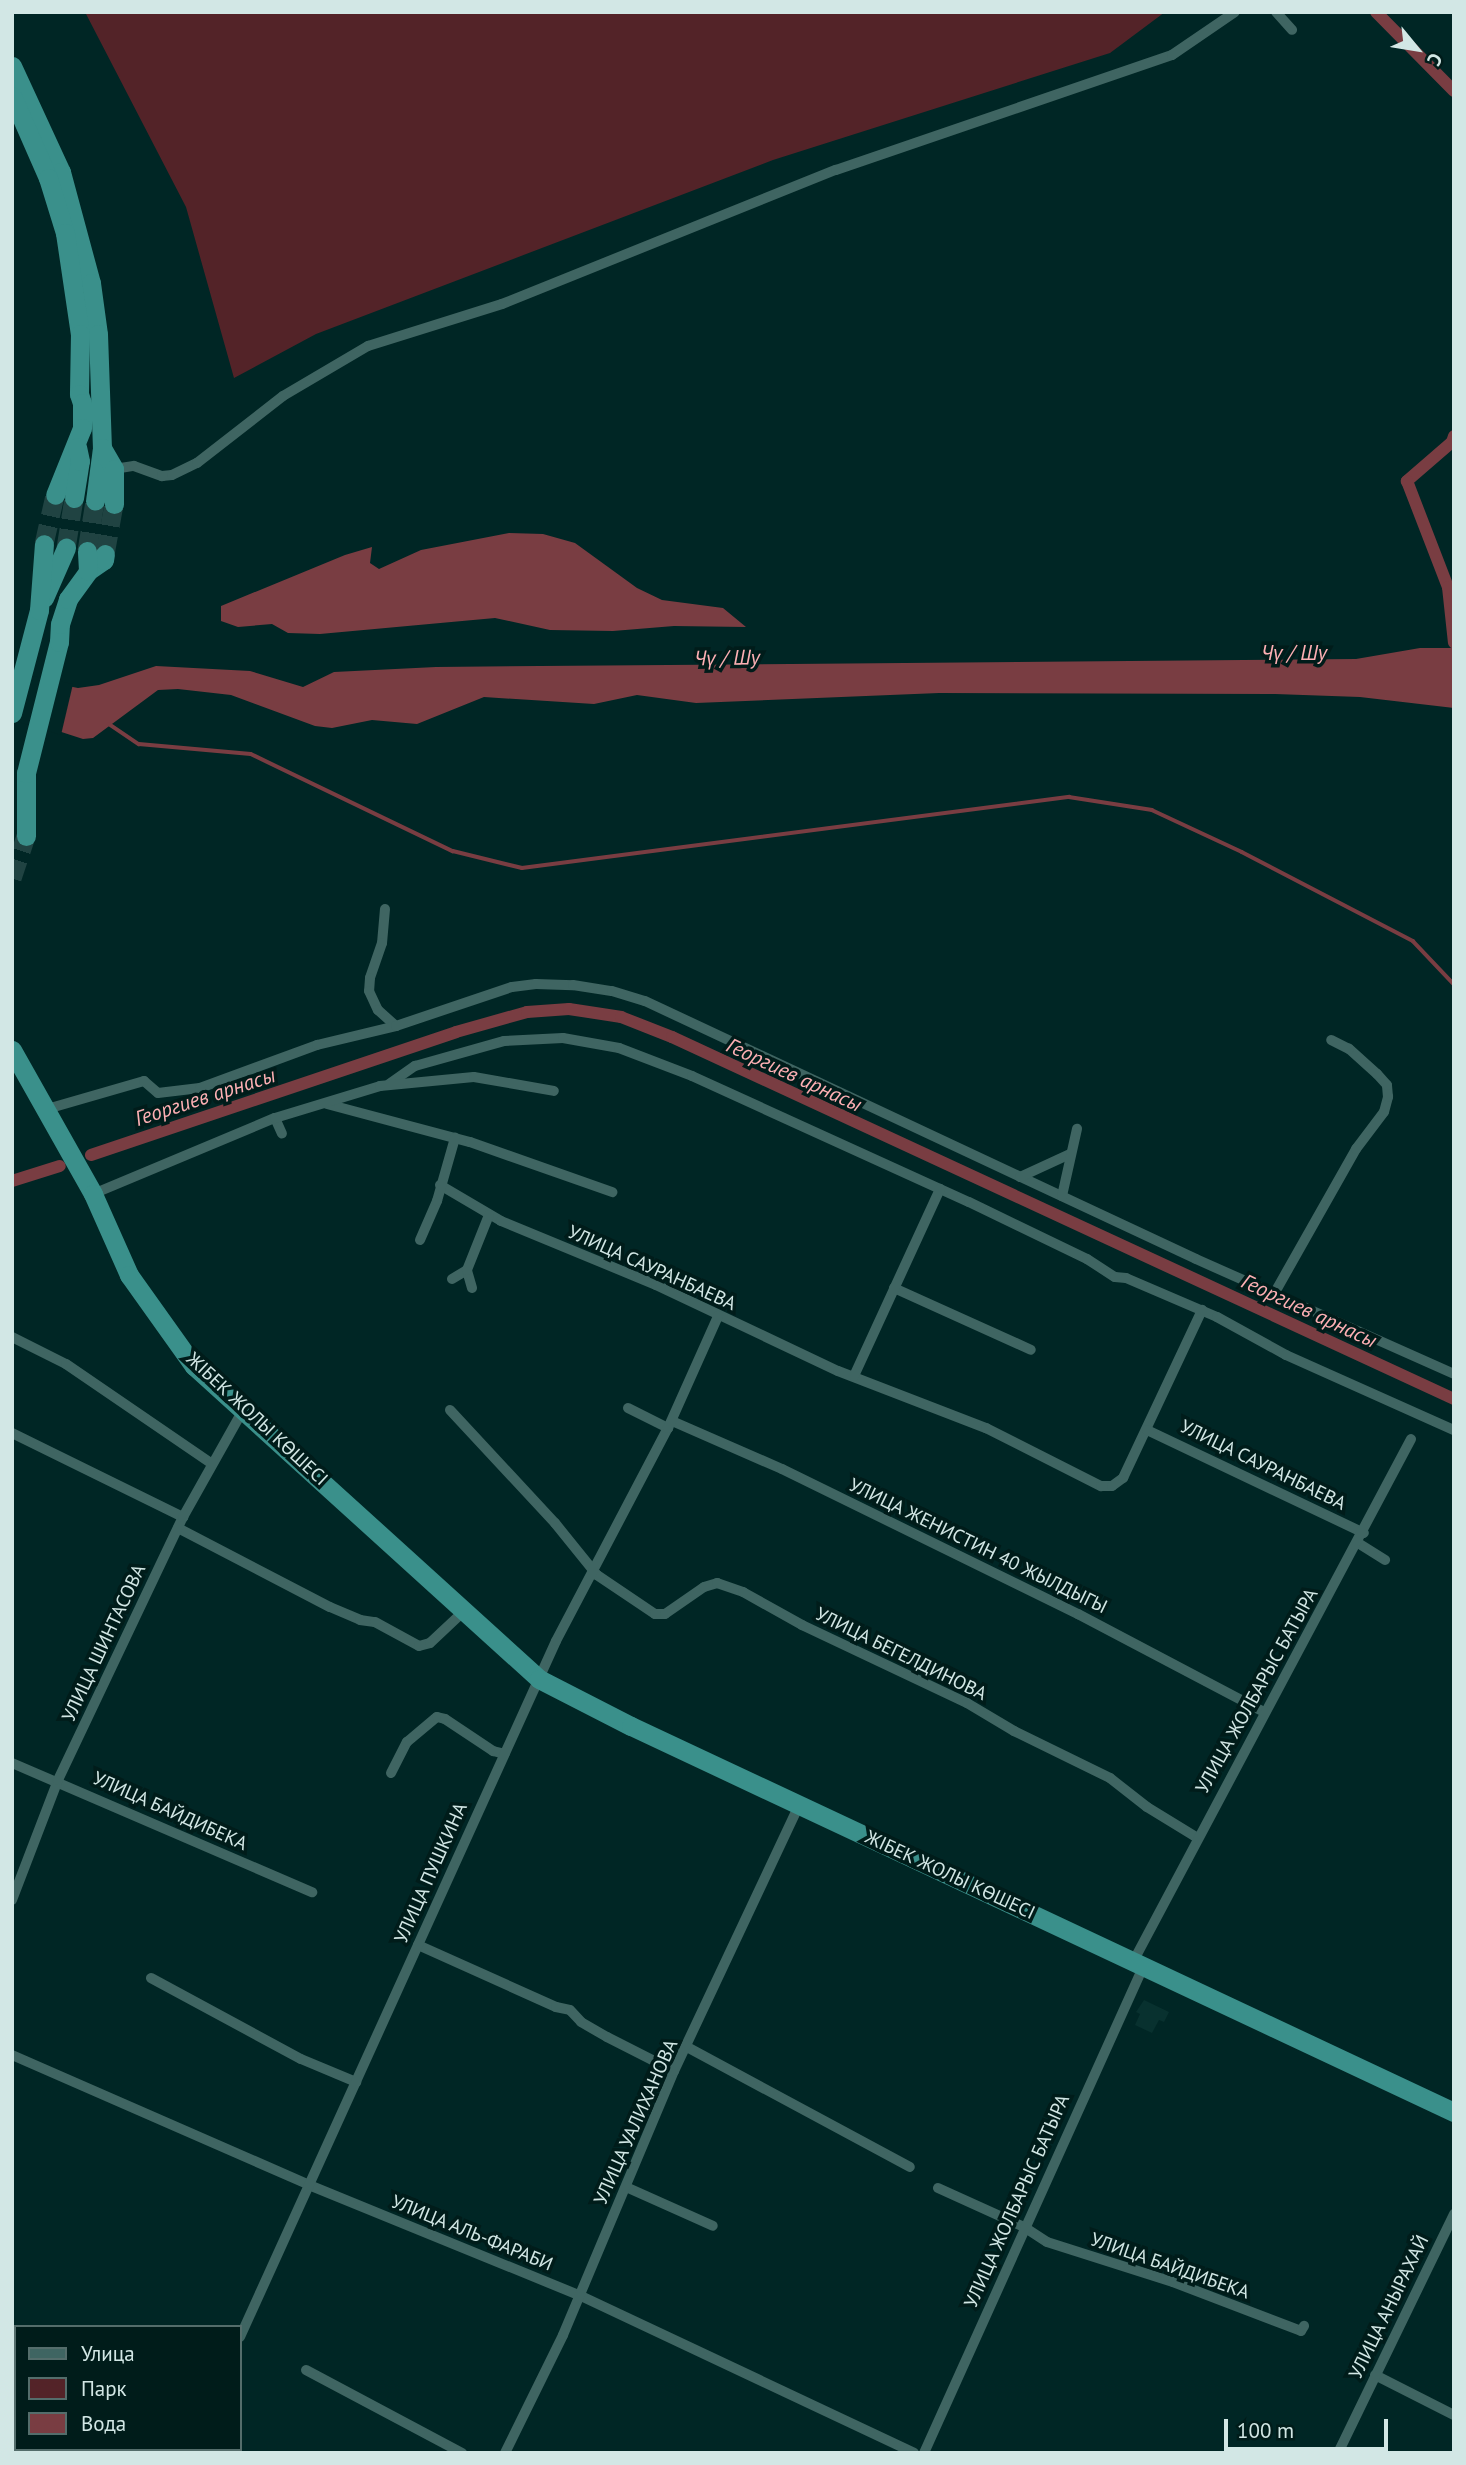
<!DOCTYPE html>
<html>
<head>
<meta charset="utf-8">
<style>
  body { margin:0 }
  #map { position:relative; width:1466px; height:2465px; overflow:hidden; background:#002625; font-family:"PT Sans",sans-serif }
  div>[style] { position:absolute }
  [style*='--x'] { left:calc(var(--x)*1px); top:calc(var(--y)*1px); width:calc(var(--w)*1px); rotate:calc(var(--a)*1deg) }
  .built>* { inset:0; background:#08312f }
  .green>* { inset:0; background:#532328 }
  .water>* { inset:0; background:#793d42 }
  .pier>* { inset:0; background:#002625 }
  .stream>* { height:3.5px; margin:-1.75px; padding:0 1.75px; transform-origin:1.75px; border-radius:1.75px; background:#793d42 }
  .canal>* { height:12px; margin:-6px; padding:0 6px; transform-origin:6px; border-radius:6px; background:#793d42 }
  .highway-tunnel>* { height:19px; margin-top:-9.5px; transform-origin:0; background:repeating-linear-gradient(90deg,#204342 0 19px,transparent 0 29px) }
  .street>* { height:10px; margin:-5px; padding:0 5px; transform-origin:5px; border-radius:5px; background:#3f6562 }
  .highway>* { height:19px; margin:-9.5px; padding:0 9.5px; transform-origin:9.5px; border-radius:9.5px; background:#3a908b }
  span { translate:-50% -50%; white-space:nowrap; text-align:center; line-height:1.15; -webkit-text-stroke:7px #001c1a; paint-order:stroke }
  .street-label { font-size:19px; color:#d2e7e5 }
  .water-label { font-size:21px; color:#fdb0b4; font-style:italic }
  .frame { position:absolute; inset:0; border:14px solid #d2e7e5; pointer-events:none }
  .legend { position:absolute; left:14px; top:2325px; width:228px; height:126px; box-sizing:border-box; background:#001c1a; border:2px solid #546d6b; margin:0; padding:9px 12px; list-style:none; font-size:21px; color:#d2e7e5 }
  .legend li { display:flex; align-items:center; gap:14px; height:35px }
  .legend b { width:35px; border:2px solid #546d6b }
  .north { position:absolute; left:1382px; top:14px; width:70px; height:70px; -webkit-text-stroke:5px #001c1a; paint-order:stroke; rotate:120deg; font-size:19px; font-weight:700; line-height:28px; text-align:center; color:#d2e7e5 }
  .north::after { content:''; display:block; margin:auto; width:24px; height:32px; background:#d2e7e5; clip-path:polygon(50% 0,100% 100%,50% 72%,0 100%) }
  .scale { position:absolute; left:1224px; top:2419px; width:164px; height:32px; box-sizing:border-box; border:4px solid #d2e7e5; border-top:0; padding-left:9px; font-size:21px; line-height:24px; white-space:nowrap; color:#d2e7e5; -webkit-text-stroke:5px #001c1a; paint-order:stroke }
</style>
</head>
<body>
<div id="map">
  <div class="built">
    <div style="clip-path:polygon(1144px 2000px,1169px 2012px,1164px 2022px,1159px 2020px,1152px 2033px,1135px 2025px,1140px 2014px,1136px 2012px)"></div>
  </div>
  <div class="green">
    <div style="clip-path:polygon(85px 12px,1165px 12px,1110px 53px,773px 160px,316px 334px,234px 378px,186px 207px)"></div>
  </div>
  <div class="water">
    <div style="clip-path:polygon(509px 533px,543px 534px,575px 543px,637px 588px,662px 600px,723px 608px,746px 627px,674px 626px,613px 631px,550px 630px,495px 618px,320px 634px,288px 633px,272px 624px,238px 627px,221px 621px,221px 606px,345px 555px,372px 547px,370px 563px,379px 569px,421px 550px)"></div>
    <div style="clip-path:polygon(1420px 648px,1454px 648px,1454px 708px,1360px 697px,1275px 694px,939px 693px,696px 703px,637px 695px,594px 704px,484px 697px,417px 724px,372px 720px,332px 728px,315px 726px,231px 695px,178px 689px,158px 690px,93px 738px,83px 739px,12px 716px,12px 675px,78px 688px,99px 685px,156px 666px,250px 671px,303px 687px,334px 672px,436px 667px,1356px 659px)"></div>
  </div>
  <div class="pier">
    <div style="clip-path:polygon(12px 672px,73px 684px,61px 735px,12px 720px)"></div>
  </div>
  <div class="stream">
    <div style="--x:109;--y:724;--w:36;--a:34"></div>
    <div style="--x:139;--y:744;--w:112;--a:5.1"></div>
    <div style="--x:251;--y:754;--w:224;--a:25.7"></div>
    <div style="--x:453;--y:851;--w:71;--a:13.8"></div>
    <div style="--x:522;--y:868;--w:552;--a:-7.4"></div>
    <div style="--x:1069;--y:797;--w:84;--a:8.9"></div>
    <div style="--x:1152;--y:810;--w:99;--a:25"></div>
    <div style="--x:1242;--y:852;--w:193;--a:27.5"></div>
    <div style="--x:1413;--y:941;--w:59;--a:46.4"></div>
  </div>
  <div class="canal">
    <div style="--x:1376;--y:12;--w:111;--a:45.4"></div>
    <div style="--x:1454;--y:436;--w:6;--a:108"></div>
    <div style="--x:1452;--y:442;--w:60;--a:139.1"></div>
    <div style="--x:1407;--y:481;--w:114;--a:68.9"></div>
    <div style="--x:1448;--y:587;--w:56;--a:83.9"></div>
    <div style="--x:91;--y:1155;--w:385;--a:-18.6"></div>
    <div style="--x:456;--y:1032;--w:74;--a:-15.7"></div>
    <div style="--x:527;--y:1012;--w:42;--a:-4.1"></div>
    <div style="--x:569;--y:1009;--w:53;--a:8.7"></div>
    <div style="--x:621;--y:1017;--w:55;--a:21.4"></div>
    <div style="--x:672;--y:1037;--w:862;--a:24.84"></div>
    <div style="--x:12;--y:1181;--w:50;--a:-17.4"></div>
  </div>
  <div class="highway-tunnel">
    <div style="--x:44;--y:544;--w:50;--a:-77.3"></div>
    <div style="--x:66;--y:548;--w:51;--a:-80.9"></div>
    <div style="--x:87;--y:551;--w:51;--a:-80.9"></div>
    <div style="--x:105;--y:554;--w:51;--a:-79.8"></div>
    <div style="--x:12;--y:878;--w:44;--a:-71.6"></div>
  </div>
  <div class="street">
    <div style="--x:1276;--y:12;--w:24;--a:48"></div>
    <div style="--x:114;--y:469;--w:20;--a:-9"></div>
    <div style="--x:134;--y:466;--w:30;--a:20"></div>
    <div style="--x:162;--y:476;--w:10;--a:-6"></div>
    <div style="--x:172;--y:475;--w:28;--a:-26"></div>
    <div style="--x:197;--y:463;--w:109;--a:-37.9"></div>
    <div style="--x:283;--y:396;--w:99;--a:-30.5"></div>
    <div style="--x:368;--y:346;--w:140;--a:-17.4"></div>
    <div style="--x:502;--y:304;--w:360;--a:-21.9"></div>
    <div style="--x:836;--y:170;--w:355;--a:-18.9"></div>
    <div style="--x:1172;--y:55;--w:76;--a:-34.3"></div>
    <div style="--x:385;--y:909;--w:34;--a:95"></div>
    <div style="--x:382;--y:943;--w:37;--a:109"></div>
    <div style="--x:370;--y:978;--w:13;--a:94"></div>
    <div style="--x:369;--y:991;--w:21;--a:65"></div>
    <div style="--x:378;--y:1010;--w:24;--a:42"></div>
    <div style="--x:389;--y:1084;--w:32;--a:-35"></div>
    <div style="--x:415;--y:1066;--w:92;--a:-15.7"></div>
    <div style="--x:504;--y:1041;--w:59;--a:-2.9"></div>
    <div style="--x:563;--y:1038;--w:57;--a:10.1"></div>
    <div style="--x:619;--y:1048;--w:78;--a:21"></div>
    <div style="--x:692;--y:1076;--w:304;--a:24.5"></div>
    <div style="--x:969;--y:1202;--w:131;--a:25.8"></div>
    <div style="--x:1087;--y:1259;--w:33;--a:33"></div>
    <div style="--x:1115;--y:1277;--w:11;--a:5"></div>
    <div style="--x:1126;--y:1278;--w:99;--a:23.2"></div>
    <div style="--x:1217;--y:1317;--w:79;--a:28.8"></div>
    <div style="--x:1286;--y:1355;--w:184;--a:24.1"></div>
    <div style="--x:327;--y:1104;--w:148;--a:14.9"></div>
    <div style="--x:470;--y:1142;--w:151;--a:19.4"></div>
    <div style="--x:47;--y:1109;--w:101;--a:-16.1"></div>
    <div style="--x:144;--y:1081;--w:18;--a:41"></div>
    <div style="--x:158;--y:1093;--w:42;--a:-6.8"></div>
    <div style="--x:200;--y:1088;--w:125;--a:-20.2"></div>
    <div style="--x:317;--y:1045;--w:81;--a:-13.5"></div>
    <div style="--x:396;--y:1026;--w:122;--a:-18.6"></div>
    <div style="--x:512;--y:987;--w:24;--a:-7"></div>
    <div style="--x:536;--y:984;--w:37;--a:2"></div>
    <div style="--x:573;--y:985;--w:39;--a:9"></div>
    <div style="--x:612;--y:991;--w:34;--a:17"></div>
    <div style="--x:645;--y:1001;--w:608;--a:25.09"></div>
    <div style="--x:1196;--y:1259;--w:282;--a:24"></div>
    <div style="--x:275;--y:1118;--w:17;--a:66"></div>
    <div style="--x:1020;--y:1177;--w:55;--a:-24.7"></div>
    <div style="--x:440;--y:1185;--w:71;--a:30.5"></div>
    <div style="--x:501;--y:1221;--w:168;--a:22.4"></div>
    <div style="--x:656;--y:1285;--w:201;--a:25.3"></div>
    <div style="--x:838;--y:1371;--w:159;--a:21.1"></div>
    <div style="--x:986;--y:1428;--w:129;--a:26.8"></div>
    <div style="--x:1101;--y:1486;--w:11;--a:0"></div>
    <div style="--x:1112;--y:1486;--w:14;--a:-36"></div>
    <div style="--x:1123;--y:1478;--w:186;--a:-64.8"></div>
    <div style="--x:93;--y:1194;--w:197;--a:-22.7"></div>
    <div style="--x:275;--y:1118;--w:110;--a:-16.9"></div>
    <div style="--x:380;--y:1086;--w:94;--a:-5.5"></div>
    <div style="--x:474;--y:1077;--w:81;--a:9.9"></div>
    <div style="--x:1062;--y:1196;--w:69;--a:-77.4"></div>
    <div style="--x:420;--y:1240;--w:43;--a:-66.4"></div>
    <div style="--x:437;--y:1201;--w:66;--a:-74.1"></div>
    <div style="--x:452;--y:1279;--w:17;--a:-31"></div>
    <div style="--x:472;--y:1288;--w:19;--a:-106"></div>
    <div style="--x:467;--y:1270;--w:59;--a:-68.2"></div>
    <div style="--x:894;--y:1288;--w:150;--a:24.3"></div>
    <div style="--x:1274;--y:1294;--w:167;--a:-60.5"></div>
    <div style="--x:1356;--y:1149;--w:46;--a:-52.9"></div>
    <div style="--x:1384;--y:1112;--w:16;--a:-75"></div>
    <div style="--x:1388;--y:1097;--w:12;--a:-95"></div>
    <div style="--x:1387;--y:1085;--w:15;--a:-132"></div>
    <div style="--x:1377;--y:1074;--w:38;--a:-138"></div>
    <div style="--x:1349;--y:1049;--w:20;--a:-153"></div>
    <div style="--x:12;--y:1337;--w:60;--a:26.6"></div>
    <div style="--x:66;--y:1364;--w:177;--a:34.4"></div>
    <div style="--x:854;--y:1376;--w:206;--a:-65.3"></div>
    <div style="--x:628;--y:1408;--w:45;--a:26.6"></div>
    <div style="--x:450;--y:1410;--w:154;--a:47.1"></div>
    <div style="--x:555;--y:1523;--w:67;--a:51.1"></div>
    <div style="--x:597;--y:1575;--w:70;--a:33.9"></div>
    <div style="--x:655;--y:1614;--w:10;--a:0"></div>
    <div style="--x:665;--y:1614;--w:47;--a:-34.7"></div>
    <div style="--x:704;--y:1587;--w:14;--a:-17"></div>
    <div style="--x:717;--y:1583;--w:28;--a:19"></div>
    <div style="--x:743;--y:1592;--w:68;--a:29.2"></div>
    <div style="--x:802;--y:1625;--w:183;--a:25.3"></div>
    <div style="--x:967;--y:1703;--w:55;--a:30.8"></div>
    <div style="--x:1014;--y:1731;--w:107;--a:26.1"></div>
    <div style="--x:1110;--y:1778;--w:47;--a:38.1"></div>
    <div style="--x:1147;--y:1807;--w:57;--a:31.5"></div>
    <div style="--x:672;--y:1421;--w:120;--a:23.6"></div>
    <div style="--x:782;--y:1469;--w:330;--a:26.1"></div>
    <div style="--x:1078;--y:1614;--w:210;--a:27.8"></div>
    <div style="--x:1147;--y:1430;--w:240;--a:25.4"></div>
    <div style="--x:12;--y:1433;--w:191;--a:26.2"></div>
    <div style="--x:178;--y:1528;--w:171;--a:27.5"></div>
    <div style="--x:330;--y:1607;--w:33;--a:23"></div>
    <div style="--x:360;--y:1620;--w:15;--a:8"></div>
    <div style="--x:375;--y:1622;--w:50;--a:28.6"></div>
    <div style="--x:419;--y:1646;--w:11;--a:-15"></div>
    <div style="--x:430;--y:1643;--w:47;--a:-43.3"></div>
    <div style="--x:1358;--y:1543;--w:32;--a:32"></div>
    <div style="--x:12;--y:1763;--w:327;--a:23.3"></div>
    <div style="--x:391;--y:1773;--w:35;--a:-63"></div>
    <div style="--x:407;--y:1742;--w:39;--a:-40"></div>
    <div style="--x:437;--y:1717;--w:8;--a:14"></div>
    <div style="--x:445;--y:1719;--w:58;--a:33.7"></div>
    <div style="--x:493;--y:1751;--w:12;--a:14"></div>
    <div style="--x:12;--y:1900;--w:129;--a:-69"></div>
    <div style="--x:58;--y:1780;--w:291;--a:-64.6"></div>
    <div style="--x:183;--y:1517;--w:123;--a:-60.7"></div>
    <div style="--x:418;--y:1945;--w:151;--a:24.2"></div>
    <div style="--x:556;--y:2007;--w:14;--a:12"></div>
    <div style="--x:570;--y:2010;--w:16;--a:47"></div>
    <div style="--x:581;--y:2022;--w:30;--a:30"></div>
    <div style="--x:607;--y:2037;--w:75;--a:26.9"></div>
    <div style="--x:1134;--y:1960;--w:590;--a:-62"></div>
    <div style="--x:151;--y:1978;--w:170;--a:28.4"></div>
    <div style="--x:301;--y:2059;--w:60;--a:22.7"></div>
    <div style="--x:687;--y:2047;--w:253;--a:28.3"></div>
    <div style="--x:12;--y:2055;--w:324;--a:23.6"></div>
    <div style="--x:309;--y:2185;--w:294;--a:22.2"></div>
    <div style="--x:581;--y:2296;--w:368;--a:25.2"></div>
    <div style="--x:626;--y:2187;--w:95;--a:24.1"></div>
    <div style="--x:938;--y:2188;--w:94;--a:24.4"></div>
    <div style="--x:1024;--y:2227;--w:27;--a:33"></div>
    <div style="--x:1047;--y:2242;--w:132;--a:17.6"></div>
    <div style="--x:1173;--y:2282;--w:137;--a:20.9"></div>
    <div style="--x:1301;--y:2331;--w:6;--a:-59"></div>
    <div style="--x:240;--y:2337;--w:764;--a:-65.58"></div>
    <div style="--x:556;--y:1641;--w:241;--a:-62.3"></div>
    <div style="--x:668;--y:1428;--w:123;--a:-65.9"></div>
    <div style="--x:306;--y:2370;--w:177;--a:28"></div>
    <div style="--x:1375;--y:2375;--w:89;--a:26.9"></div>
    <div style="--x:187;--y:2453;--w:4;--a:-76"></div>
    <div style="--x:505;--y:2453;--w:131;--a:-63.8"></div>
    <div style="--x:563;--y:2335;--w:286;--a:-67.2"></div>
    <div style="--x:674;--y:2071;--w:294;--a:-64.8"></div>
    <div style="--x:924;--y:2453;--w:535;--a:-65.73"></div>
    <div style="--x:1338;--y:2453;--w:266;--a:-64.1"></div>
  </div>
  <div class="highway">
    <div style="--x:12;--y:66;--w:117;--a:65.2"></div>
    <div style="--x:61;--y:172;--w:115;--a:74.9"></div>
    <div style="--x:91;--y:283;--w:51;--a:82.2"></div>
    <div style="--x:98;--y:334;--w:114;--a:88"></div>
    <div style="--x:102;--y:448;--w:53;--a:97.5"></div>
    <div style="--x:12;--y:96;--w:90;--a:66.3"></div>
    <div style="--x:48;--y:178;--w:58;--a:72.8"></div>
    <div style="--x:65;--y:233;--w:102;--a:81.6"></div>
    <div style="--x:80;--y:334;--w:60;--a:91"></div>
    <div style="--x:79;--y:394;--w:9;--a:72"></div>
    <div style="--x:82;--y:403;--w:25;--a:90"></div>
    <div style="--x:82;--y:428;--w:72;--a:111.9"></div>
    <div style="--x:102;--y:448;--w:24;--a:60"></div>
    <div style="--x:114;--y:469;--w:35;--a:90"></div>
    <div style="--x:74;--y:498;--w:37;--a:-81"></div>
    <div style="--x:80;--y:461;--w:14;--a:-102"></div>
    <div style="--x:88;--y:571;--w:19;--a:-35"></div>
    <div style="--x:104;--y:560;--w:6;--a:-81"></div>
    <div style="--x:44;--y:598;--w:55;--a:-66.3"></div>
    <div style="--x:12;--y:713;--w:106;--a:-75.3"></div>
    <div style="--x:39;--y:610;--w:66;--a:-85.7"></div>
    <div style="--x:26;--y:836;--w:63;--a:-90"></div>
    <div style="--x:26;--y:773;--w:135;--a:-75.9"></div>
    <div style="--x:59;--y:642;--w:18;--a:-87"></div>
    <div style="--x:60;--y:624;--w:26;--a:-72"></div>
    <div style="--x:68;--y:599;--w:34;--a:-54"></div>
    <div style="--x:88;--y:571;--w:20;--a:-93"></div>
    <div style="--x:12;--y:1050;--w:165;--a:60.6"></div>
    <div style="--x:93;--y:1194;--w:89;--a:66"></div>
    <div style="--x:129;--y:1275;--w:112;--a:54.5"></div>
    <div style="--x:194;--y:1366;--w:466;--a:42.2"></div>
    <div style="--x:539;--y:1679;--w:103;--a:27.1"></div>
    <div style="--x:631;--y:1726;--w:909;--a:25.13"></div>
  </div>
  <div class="street-label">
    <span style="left:652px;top:1268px;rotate:24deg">УЛИЦА САУРАНБАЕВА</span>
    <span style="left:257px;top:1419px;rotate:43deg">ЖІБЕК ЖОЛЫ КӨШЕСІ</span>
    <span style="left:1263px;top:1465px;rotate:26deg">УЛИЦА САУРАНБАЕВА</span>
    <span style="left:978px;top:1546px;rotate:26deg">УЛИЦА ЖЕНИСТИН 40 ЖЫЛДЫГЫ</span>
    <span style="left:104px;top:1643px;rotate:-65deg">УЛИЦА ШИНТАСОВА</span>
    <span style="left:901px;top:1654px;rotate:26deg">УЛИЦА БЕГЕЛДИНОВА</span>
    <span style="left:1257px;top:1691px;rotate:-61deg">УЛИЦА ЖОЛБАРЫС БАТЫРА</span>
    <span style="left:170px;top:1811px;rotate:24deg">УЛИЦА БАЙДИБЕКА</span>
    <span style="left:431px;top:1873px;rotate:-66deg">УЛИЦА ПУШКИНА</span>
    <span style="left:950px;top:1875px;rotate:25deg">ЖІБЕК ЖОЛЫ КӨШЕСІ</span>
    <span style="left:636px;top:2122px;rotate:-66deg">УЛИЦА УАЛИХАНОВА</span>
    <span style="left:1017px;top:2201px;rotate:-66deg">УЛИЦА ЖОЛБАРЫС БАТЫРА</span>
    <span style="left:472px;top:2233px;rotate:22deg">УЛИЦА АЛЬ-ФАРАБИ</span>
    <span style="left:1170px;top:2266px;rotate:19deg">УЛИЦА БАЙДИБЕКА</span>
    <span style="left:1389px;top:2307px;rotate:-64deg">УЛИЦА АНЫРАХАЙ</span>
  </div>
  <div class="water-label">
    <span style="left:1294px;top:653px">Чү / Шу</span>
    <span style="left:727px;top:658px;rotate:-1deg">Чү / Шу</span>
    <span style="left:794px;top:1075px;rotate:25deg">Георгиев арнасы</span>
    <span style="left:205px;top:1097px;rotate:-18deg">Георгиев арнасы</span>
    <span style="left:1309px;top:1311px;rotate:25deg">Георгиев арнасы</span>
  </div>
  <div class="frame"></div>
  <ul class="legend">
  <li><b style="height:9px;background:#3f6562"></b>Улица</li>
  <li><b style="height:19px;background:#532328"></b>Парк</li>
  <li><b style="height:19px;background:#793d42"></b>Вода</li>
  </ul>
  <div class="north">С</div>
  <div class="scale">100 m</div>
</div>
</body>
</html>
